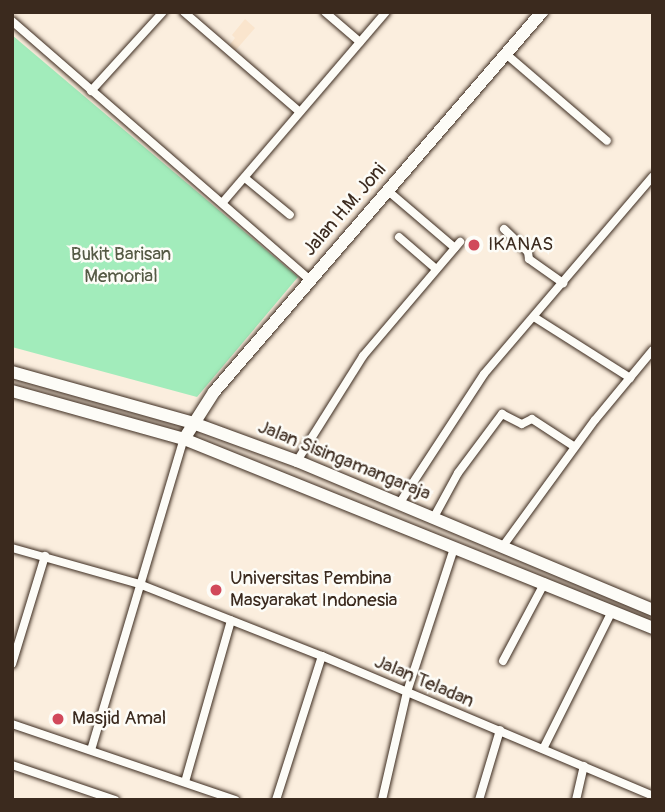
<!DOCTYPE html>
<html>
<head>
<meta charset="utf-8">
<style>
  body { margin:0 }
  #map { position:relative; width:665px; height:812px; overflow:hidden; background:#fbeede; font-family:Pangolin,sans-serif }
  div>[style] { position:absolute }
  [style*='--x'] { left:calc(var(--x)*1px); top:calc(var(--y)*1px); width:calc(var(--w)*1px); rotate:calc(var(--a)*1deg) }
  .built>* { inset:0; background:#fae5cd }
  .green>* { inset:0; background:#a2ecbb }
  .roads { filter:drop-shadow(0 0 2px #3b2a1e) drop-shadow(0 0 2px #3b2a1e) }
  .street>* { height:8px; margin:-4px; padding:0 4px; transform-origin:4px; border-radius:4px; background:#fdfcf7 }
  .secondary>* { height:12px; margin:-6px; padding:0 6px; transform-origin:6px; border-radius:6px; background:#fdfcf7 }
  .primary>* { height:12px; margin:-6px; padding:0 6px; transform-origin:6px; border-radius:6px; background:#fdfcf7 }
  .dots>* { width:19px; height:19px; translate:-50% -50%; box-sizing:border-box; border:4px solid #fdfcf7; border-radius:50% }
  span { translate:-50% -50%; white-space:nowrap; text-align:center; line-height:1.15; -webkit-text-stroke:5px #fdfcf7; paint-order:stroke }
  .street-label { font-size:19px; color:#3b2a1e }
  .poi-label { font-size:19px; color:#3b2a1e }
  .left { translate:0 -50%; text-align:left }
  .park-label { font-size:19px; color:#555a45 }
  .frame { position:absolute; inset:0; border:14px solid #3b2a1e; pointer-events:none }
</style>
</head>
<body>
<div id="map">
  <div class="built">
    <div style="clip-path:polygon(245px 19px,255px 28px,235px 51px,229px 46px,235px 38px,232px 35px)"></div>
  </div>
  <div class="green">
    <div style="clip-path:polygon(12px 35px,298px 277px,197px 397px,12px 347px)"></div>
  </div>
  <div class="roads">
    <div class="street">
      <div style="--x:184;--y:12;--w:153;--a:40.8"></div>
      <div style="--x:325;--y:12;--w:46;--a:40.6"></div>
      <div style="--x:12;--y:21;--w:395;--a:41"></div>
      <div style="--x:506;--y:54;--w:133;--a:40.7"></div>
      <div style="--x:91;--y:91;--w:107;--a:-47.7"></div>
      <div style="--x:245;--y:178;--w:58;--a:39.4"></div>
      <div style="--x:387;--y:190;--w:89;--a:40.5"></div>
      <div style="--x:223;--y:202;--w:250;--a:-49.4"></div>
      <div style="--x:504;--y:229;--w:33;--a:44"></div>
      <div style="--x:528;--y:252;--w:7;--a:82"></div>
      <div style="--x:529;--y:259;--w:42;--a:35.2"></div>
      <div style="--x:399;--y:237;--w:49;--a:40.9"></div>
      <div style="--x:534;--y:317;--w:114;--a:32.4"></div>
      <div style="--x:297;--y:461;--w:124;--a:-57.8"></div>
      <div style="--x:363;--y:356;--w:150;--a:-49.6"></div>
      <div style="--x:399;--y:504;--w:155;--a:-56.8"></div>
      <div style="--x:484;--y:374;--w:260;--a:-49.5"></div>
      <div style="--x:434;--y:517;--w:50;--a:-61.4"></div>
      <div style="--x:458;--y:473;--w:74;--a:-53.3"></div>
      <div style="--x:502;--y:414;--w:22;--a:27"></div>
      <div style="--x:522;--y:424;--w:11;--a:-27"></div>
      <div style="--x:532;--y:419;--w:51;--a:33.1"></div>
      <div style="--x:503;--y:546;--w:156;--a:-53.9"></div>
      <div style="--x:595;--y:420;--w:91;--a:-50.4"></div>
      <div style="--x:12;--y:548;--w:132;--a:15.8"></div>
      <div style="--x:139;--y:584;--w:197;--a:21.5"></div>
      <div style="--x:322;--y:656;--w:359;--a:22.9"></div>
      <div style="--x:503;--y:661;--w:89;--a:-62"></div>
      <div style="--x:12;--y:664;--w:113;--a:-73"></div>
      <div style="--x:12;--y:724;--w:236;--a:18.8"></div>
      <div style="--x:543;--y:749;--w:154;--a:-63.4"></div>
      <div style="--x:91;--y:750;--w:325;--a:-73.4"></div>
      <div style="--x:12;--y:765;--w:109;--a:18.8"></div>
      <div style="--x:185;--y:782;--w:168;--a:-74.1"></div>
      <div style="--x:276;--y:800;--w:151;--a:-72.3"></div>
      <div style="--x:382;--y:800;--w:111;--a:-77"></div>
      <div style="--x:407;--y:692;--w:151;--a:-71.9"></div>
      <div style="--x:479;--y:800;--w:73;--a:-73.3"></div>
      <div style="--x:576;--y:800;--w:35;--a:-77"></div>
    </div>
    <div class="secondary">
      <div style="--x:184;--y:439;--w:56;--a:-57.4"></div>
      <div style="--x:214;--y:392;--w:502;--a:-49.2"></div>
    </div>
    <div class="primary">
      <div style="--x:12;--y:372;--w:188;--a:15.7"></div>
      <div style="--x:193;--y:423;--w:111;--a:20.1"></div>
      <div style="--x:297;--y:461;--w:386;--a:22.7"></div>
      <div style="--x:12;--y:391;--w:179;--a:15.6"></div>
      <div style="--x:184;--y:439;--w:506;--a:21.95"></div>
    </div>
  </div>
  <div class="dots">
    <div style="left:474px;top:245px;background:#d1495b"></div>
    <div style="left:216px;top:590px;background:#d1495b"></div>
    <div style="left:58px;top:719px;background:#d1495b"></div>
  </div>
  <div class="street-label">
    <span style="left:345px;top:210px;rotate:-49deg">Jalan H.M. Joni</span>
    <span style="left:344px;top:461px;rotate:22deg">Jalan Sisingamangaraja</span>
    <span style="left:424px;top:682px;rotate:23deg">Jalan Teladan</span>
  </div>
  <div class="poi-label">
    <span class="left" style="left:488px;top:245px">IKANAS</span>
    <span class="left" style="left:230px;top:590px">Universitas Pembina<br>Masyarakat Indonesia</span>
    <span class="left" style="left:72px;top:719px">Masjid Amal</span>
  </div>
  <div class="park-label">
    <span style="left:121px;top:266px">Bukit Barisan<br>Memorial</span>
  </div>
  <div class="frame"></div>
</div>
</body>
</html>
